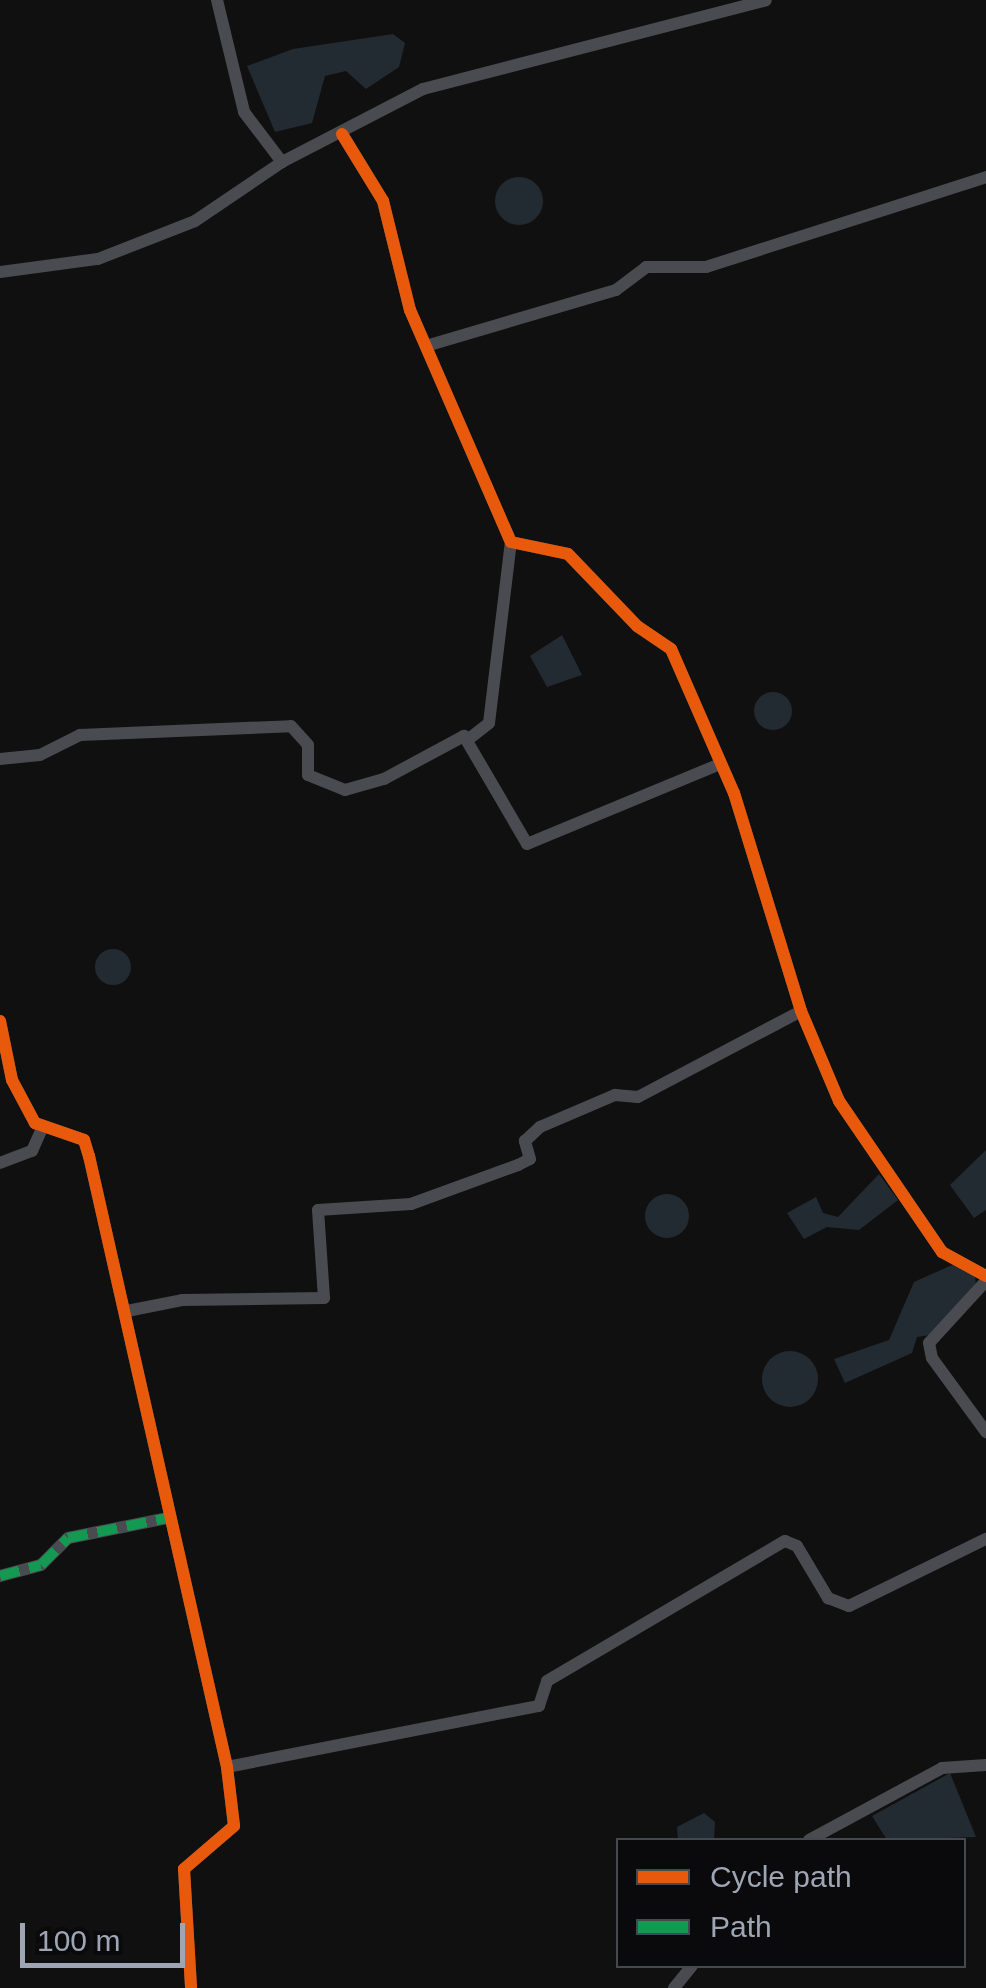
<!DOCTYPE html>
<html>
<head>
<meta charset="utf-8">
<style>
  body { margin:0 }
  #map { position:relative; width:986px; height:1988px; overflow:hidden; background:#101010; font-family:Arial,sans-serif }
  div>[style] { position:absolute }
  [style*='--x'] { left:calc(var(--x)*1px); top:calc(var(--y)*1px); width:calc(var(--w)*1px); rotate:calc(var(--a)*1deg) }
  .water>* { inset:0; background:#232b32 }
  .round { border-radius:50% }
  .minor>* { height:12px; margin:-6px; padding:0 6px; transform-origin:6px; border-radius:6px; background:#494b50 }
  .quiet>* { height:10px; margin-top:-5px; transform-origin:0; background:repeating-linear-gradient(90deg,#139951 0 20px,transparent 0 30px) }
  .cycleway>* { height:12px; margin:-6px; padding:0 6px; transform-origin:6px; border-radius:6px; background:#e8590c }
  span { translate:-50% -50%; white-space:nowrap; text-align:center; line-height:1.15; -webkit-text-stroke:10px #0a0a0c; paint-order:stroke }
  .legend { position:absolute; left:616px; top:1838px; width:350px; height:130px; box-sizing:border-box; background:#0a0a0c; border:2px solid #45484f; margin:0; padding:12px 18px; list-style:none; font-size:30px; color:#9ea5b3 }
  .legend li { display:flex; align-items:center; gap:20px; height:50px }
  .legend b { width:50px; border:2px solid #45484f }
  .scale { position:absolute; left:20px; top:1923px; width:165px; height:45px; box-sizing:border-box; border:5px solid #9ea5b3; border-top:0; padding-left:12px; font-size:30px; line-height:35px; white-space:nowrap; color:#9ea5b3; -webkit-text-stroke:8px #0a0a0c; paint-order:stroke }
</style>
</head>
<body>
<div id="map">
  <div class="water">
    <div style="clip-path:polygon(393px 34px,405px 43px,399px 67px,366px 89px,346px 71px,325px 76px,312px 123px,275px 132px,247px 66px,293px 49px)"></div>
    <div class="round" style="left:495px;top:177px;width:48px;height:48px"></div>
    <div style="clip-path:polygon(562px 635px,582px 675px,547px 687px,530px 656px)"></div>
    <div class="round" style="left:754px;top:692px;width:38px;height:38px"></div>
    <div class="round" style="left:95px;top:949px;width:36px;height:36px"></div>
    <div style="clip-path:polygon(986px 1150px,986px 1210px,974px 1218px,950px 1185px)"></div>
    <div style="clip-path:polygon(879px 1174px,898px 1200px,859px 1230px,827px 1227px,804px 1239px,787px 1213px,816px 1197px,823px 1213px,838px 1217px)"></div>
    <div class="round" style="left:645px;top:1194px;width:44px;height:44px"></div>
    <div style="clip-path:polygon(952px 1265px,975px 1274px,976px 1288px,930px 1335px,917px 1337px,912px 1353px,845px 1383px,834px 1359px,889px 1340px,914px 1282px)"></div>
    <div class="round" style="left:762px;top:1351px;width:56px;height:56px"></div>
    <div style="clip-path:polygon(950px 1773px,976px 1837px,887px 1840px,872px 1816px)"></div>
    <div style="clip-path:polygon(704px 1813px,715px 1822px,714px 1840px,678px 1840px,677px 1827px)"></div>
  </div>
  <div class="minor">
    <div style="--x:217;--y:0;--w:115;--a:76.4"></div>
    <div style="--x:244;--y:112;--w:63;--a:52.8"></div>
    <div style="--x:342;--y:134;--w:79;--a:58.5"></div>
    <div style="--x:383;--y:201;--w:112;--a:76.1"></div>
    <div style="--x:410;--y:310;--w:253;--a:66.5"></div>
    <div style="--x:511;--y:542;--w:58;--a:11.9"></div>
    <div style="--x:568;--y:554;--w:100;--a:46.2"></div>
    <div style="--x:637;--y:626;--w:41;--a:34.1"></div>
    <div style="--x:671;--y:649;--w:157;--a:66.4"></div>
    <div style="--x:734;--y:793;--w:228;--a:72.9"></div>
    <div style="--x:801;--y:1011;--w:98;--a:67.1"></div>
    <div style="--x:839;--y:1101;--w:183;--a:55.7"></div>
    <div style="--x:942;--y:1252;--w:50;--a:28.6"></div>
    <div style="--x:0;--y:272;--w:99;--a:-7.6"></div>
    <div style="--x:98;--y:259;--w:104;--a:-21.4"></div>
    <div style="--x:195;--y:221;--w:105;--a:-34.1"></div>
    <div style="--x:282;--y:162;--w:159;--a:-27.4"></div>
    <div style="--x:423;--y:89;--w:354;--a:-14.5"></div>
    <div style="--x:426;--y:346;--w:198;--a:-16.4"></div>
    <div style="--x:616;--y:290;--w:38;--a:-37"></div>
    <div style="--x:646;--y:267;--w:60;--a:0"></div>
    <div style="--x:706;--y:267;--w:294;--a:-17.8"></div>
    <div style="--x:470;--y:738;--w:24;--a:-38"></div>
    <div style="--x:489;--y:723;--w:182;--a:-83.1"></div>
    <div style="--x:0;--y:759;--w:40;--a:-5.7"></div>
    <div style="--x:40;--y:755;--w:45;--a:-26.6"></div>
    <div style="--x:80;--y:735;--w:211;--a:-2.4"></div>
    <div style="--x:291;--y:726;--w:25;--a:48"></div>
    <div style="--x:308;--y:745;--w:30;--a:90"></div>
    <div style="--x:308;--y:775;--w:40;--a:22"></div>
    <div style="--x:345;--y:790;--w:41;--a:-15.8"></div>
    <div style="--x:384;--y:779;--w:91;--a:-28.3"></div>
    <div style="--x:464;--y:736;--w:125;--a:59.7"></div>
    <div style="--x:527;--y:844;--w:209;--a:-22.5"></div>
    <div style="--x:0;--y:1021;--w:60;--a:78.5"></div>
    <div style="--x:12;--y:1080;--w:49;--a:61.9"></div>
    <div style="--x:35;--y:1123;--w:52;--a:19.1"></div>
    <div style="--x:84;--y:1140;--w:17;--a:73"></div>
    <div style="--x:89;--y:1156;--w:626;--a:77.27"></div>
    <div style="--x:227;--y:1767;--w:59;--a:83.2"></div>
    <div style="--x:234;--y:1826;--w:66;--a:139.3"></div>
    <div style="--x:184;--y:1869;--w:119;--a:86.6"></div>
    <div style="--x:0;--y:1163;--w:34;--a:-21"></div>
    <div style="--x:32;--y:1151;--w:22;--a:-66"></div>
    <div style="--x:986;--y:1281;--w:84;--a:132.6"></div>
    <div style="--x:929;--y:1343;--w:15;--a:79"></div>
    <div style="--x:932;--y:1358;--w:92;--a:53.9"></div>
    <div style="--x:127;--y:1311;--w:56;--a:-11.3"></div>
    <div style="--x:182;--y:1300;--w:142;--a:-0.8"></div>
    <div style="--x:324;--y:1298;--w:88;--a:-93.9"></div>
    <div style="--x:318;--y:1210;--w:93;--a:-3.7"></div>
    <div style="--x:411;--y:1204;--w:114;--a:-20"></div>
    <div style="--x:518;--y:1165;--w:13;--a:-27"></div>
    <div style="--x:530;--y:1159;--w:19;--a:-106"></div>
    <div style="--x:525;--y:1141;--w:21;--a:-43"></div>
    <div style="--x:540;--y:1127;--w:82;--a:-23.1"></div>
    <div style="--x:615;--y:1095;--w:23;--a:5"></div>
    <div style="--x:638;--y:1097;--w:184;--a:-27.8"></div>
    <div style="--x:0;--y:1576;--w:42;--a:-15"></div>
    <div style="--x:41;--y:1565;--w:38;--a:-45"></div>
    <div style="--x:68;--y:1538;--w:101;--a:-11.4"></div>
    <div style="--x:227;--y:1767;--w:318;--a:-11.1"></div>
    <div style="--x:539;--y:1706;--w:26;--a:-72"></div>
    <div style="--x:547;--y:1681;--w:276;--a:-30.5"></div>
    <div style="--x:785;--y:1541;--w:13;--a:23"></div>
    <div style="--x:797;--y:1546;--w:61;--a:59.2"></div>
    <div style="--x:828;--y:1598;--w:22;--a:21"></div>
    <div style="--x:849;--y:1606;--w:153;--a:-26.1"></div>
    <div style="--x:809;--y:1840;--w:151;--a:-28.4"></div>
    <div style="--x:942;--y:1768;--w:44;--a:-3.9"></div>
    <div style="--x:674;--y:1988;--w:28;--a:-51"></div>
  </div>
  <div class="quiet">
    <div style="--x:0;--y:1576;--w:42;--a:-15"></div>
    <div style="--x:41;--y:1565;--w:38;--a:-45"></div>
    <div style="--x:68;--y:1538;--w:101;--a:-11.4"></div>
  </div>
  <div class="cycleway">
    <div style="--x:342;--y:134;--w:79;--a:58.5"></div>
    <div style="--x:383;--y:201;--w:112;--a:76.1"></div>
    <div style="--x:410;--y:310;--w:253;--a:66.5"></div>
    <div style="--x:511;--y:542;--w:58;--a:11.9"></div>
    <div style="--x:568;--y:554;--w:100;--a:46.2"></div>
    <div style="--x:637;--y:626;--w:41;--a:34.1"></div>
    <div style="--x:671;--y:649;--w:157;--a:66.4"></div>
    <div style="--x:734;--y:793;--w:228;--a:72.9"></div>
    <div style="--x:801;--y:1011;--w:98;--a:67.1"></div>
    <div style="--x:839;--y:1101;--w:183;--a:55.7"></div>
    <div style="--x:942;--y:1252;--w:50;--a:28.6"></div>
    <div style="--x:0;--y:1021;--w:60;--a:78.5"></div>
    <div style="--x:12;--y:1080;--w:49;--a:61.9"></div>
    <div style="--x:35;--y:1123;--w:52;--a:19.1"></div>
    <div style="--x:84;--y:1140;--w:17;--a:73"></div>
    <div style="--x:89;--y:1156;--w:626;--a:77.27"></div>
    <div style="--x:227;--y:1767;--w:59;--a:83.2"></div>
    <div style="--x:234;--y:1826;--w:66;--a:139.3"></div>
    <div style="--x:184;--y:1869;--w:119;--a:86.6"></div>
  </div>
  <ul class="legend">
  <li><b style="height:12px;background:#e8590c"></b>Cycle path</li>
  <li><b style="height:12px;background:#139951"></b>Path</li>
  </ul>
  <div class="scale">100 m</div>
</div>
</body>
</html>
